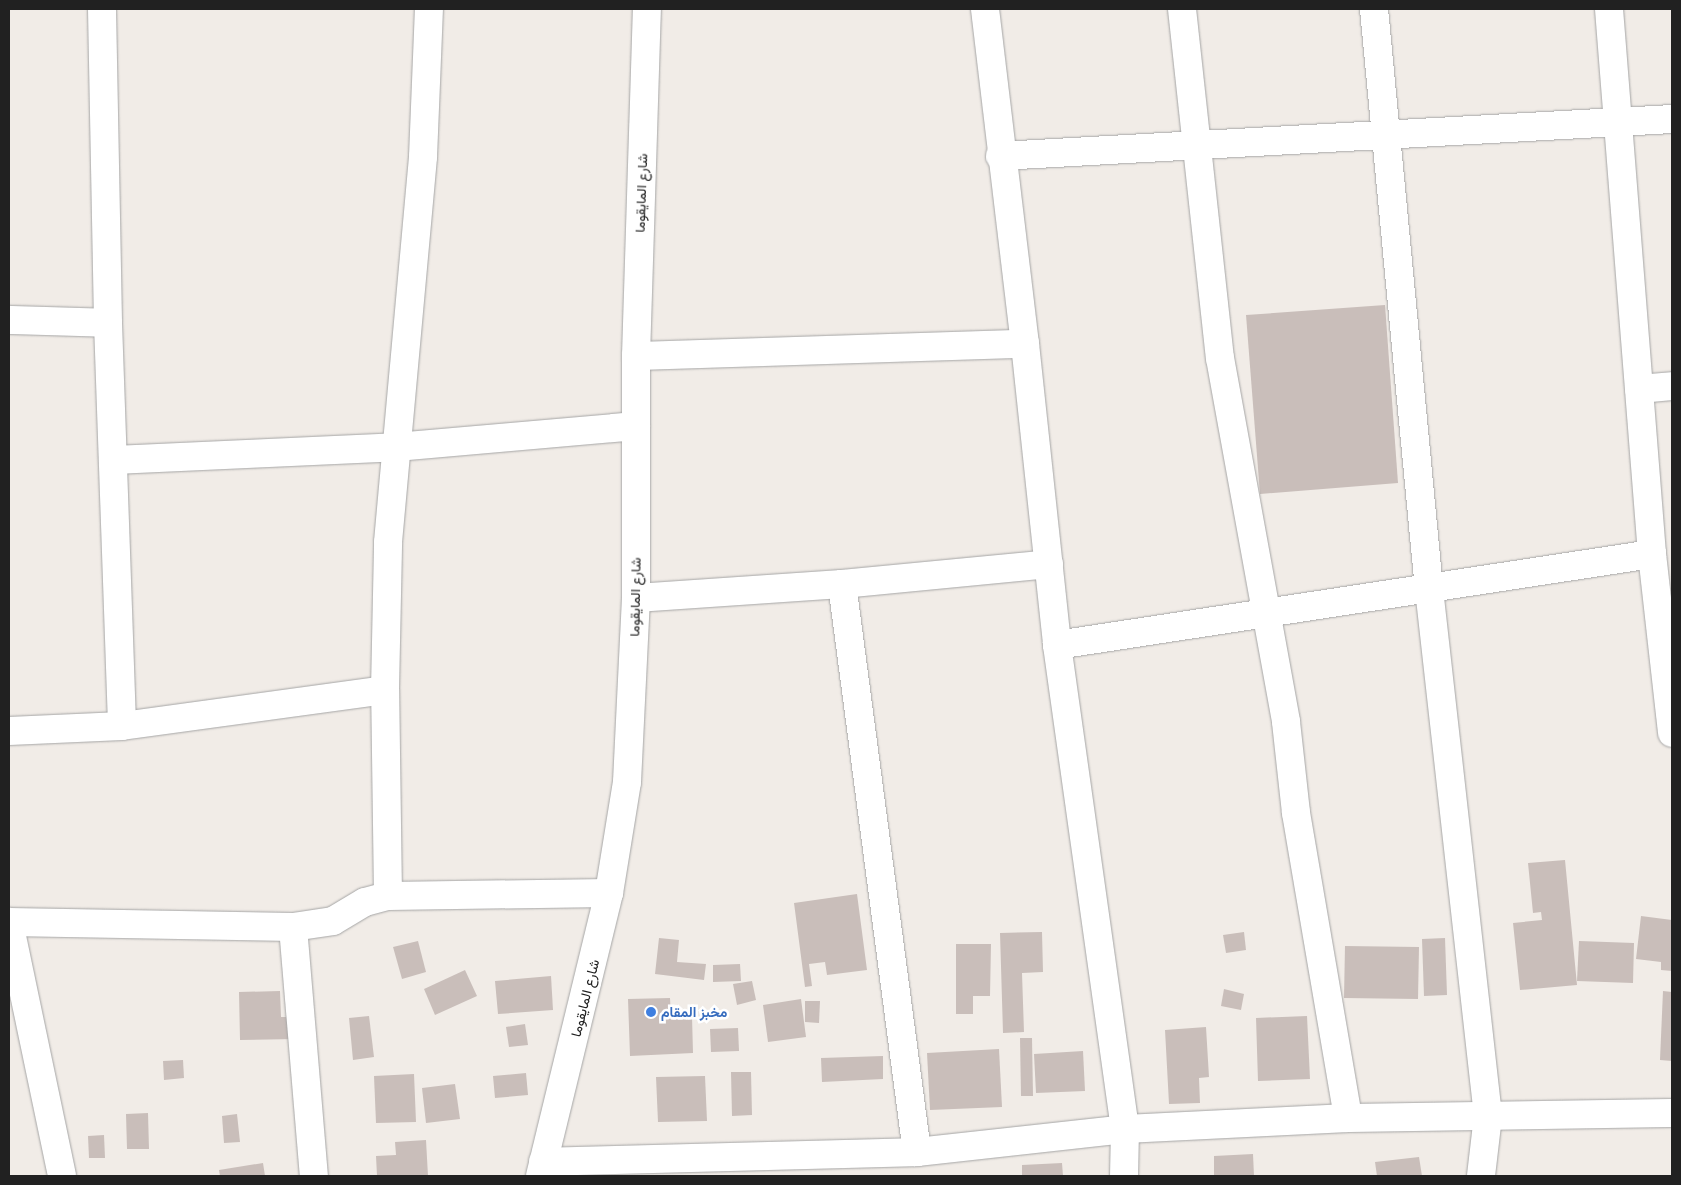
<!DOCTYPE html>
<html>
<head>
<meta charset="utf-8">
<style>
  body { margin:0 }
  #map { position:relative; width:1681px; height:1185px; overflow:hidden; background:#f1ece7; font-family:Roboto,Vazirmatn,sans-serif }
  div>[style] { position:absolute }
  [style*='--x'] { left:calc(var(--x)*1px); top:calc(var(--y)*1px); width:calc(var(--w)*1px); rotate:calc(var(--a)*1deg) }
  .building>* { inset:0; background:#c9beba }
  .roads { filter:drop-shadow(0 0 1px #a5a5a5) drop-shadow(0 0 1px #a5a5a5) }
  .minor>* { height:28px; margin:-14px; padding:0 14px; transform-origin:14px; border-radius:14px; background:#fff }
  .dots>* { width:14px; height:14px; translate:-50% -50%; box-sizing:border-box; border:2px solid #fff; border-radius:50% }
  span { translate:-50% -50%; white-space:nowrap; text-align:center; line-height:1.15; -webkit-text-stroke:5px #fff; paint-order:stroke }
  .street-label { font-size:14px; color:#212121 }
  .shop-label { font-size:14px; color:#366cbe; font-weight:700 }
  .left { translate:0 -50%; text-align:left }
  .frame { position:absolute; inset:0; border:10px solid #212121; pointer-events:none }
</style>
</head>
<body>
<div id="map">
  <div class="building">
    <div style="clip-path:polygon(1385px 305px,1398px 483px,1260px 494px,1246px 315px)"></div>
    <div style="clip-path:polygon(1565px 860px,1577px 985px,1520px 990px,1513px 923px,1542px 920px,1541px 912px,1533px 913px,1528px 863px)"></div>
    <div style="clip-path:polygon(857px 894px,867px 970px,827px 975px,825px 962px,809px 964px,812px 986px,805px 987px,794px 903px)"></div>
    <div style="clip-path:polygon(1641px 916px,1672px 920px,1672px 971px,1661px 970px,1661px 962px,1636px 959px)"></div>
    <div style="clip-path:polygon(1042px 932px,1043px 972px,1022px 973px,1024px 1032px,1003px 1033px,1000px 933px)"></div>
    <div style="clip-path:polygon(1244px 932px,1246px 950px,1226px 953px,1223px 935px)"></div>
    <div style="clip-path:polygon(659px 938px,679px 940px,677px 962px,706px 964px,704px 980px,655px 974px)"></div>
    <div style="clip-path:polygon(1445px 938px,1447px 995px,1424px 996px,1422px 939px)"></div>
    <div style="clip-path:polygon(418px 941px,426px 972px,402px 979px,393px 947px)"></div>
    <div style="clip-path:polygon(1579px 941px,1634px 943px,1633px 983px,1577px 981px)"></div>
    <div style="clip-path:polygon(956px 944px,991px 944px,990px 996px,973px 996px,973px 1014px,956px 1014px)"></div>
    <div style="clip-path:polygon(1345px 946px,1419px 947px,1418px 999px,1344px 998px)"></div>
    <div style="clip-path:polygon(740px 964px,741px 981px,713px 982px,713px 965px)"></div>
    <div style="clip-path:polygon(465px 970px,477px 996px,435px 1015px,424px 989px)"></div>
    <div style="clip-path:polygon(551px 976px,553px 1010px,498px 1014px,495px 981px)"></div>
    <div style="clip-path:polygon(752px 981px,756px 1000px,737px 1005px,733px 984px)"></div>
    <div style="clip-path:polygon(1224px 989px,1244px 994px,1241px 1010px,1221px 1006px)"></div>
    <div style="clip-path:polygon(280px 991px,281px 1017px,295px 1017px,296px 1039px,240px 1040px,239px 992px)"></div>
    <div style="clip-path:polygon(1663px 991px,1672px 992px,1672px 1061px,1660px 1060px)"></div>
    <div style="clip-path:polygon(670px 998px,671px 1017px,692px 1016px,693px 1053px,630px 1056px,628px 999px)"></div>
    <div style="clip-path:polygon(801px 999px,806px 1037px,768px 1042px,763px 1005px)"></div>
    <div style="clip-path:polygon(805px 1001px,820px 1001px,819px 1023px,805px 1022px)"></div>
    <div style="clip-path:polygon(369px 1016px,374px 1057px,353px 1060px,349px 1018px)"></div>
    <div style="clip-path:polygon(1307px 1016px,1310px 1079px,1258px 1081px,1256px 1018px)"></div>
    <div style="clip-path:polygon(525px 1024px,528px 1045px,509px 1047px,506px 1027px)"></div>
    <div style="clip-path:polygon(1206px 1027px,1209px 1077px,1199px 1078px,1200px 1103px,1169px 1104px,1165px 1030px)"></div>
    <div style="clip-path:polygon(738px 1028px,739px 1051px,711px 1052px,710px 1029px)"></div>
    <div style="clip-path:polygon(1020px 1038px,1032px 1038px,1033px 1096px,1021px 1096px)"></div>
    <div style="clip-path:polygon(999px 1049px,1002px 1107px,930px 1110px,927px 1053px)"></div>
    <div style="clip-path:polygon(1083px 1051px,1085px 1091px,1036px 1093px,1034px 1054px)"></div>
    <div style="clip-path:polygon(883px 1056px,883px 1079px,822px 1082px,821px 1058px)"></div>
    <div style="clip-path:polygon(183px 1060px,184px 1078px,164px 1080px,163px 1061px)"></div>
    <div style="clip-path:polygon(731px 1072px,751px 1072px,752px 1115px,732px 1116px)"></div>
    <div style="clip-path:polygon(526px 1073px,528px 1095px,495px 1098px,493px 1076px)"></div>
    <div style="clip-path:polygon(414px 1074px,416px 1122px,376px 1123px,374px 1076px)"></div>
    <div style="clip-path:polygon(705px 1076px,707px 1121px,658px 1122px,656px 1077px)"></div>
    <div style="clip-path:polygon(455px 1084px,460px 1119px,426px 1123px,422px 1088px)"></div>
    <div style="clip-path:polygon(148px 1113px,149px 1149px,127px 1149px,126px 1114px)"></div>
    <div style="clip-path:polygon(237px 1114px,240px 1142px,224px 1143px,222px 1116px)"></div>
    <div style="clip-path:polygon(104px 1135px,105px 1158px,89px 1158px,88px 1136px)"></div>
    <div style="clip-path:polygon(426px 1140px,428px 1176px,377px 1176px,376px 1156px,396px 1155px,395px 1142px)"></div>
    <div style="clip-path:polygon(1253px 1154px,1254px 1176px,1214px 1176px,1214px 1156px)"></div>
    <div style="clip-path:polygon(1419px 1157px,1422px 1176px,1377px 1176px,1375px 1162px)"></div>
    <div style="clip-path:polygon(263px 1163px,265px 1176px,220px 1176px,219px 1170px)"></div>
    <div style="clip-path:polygon(1062px 1163px,1063px 1176px,1022px 1176px,1022px 1165px)"></div>
  </div>
  <div class="roads">
    <div class="minor">
      <div style="--x:102;--y:9;--w:314;--a:88.9"></div>
      <div style="--x:108;--y:323;--w:403;--a:88"></div>
      <div style="--x:985;--y:9;--w:337;--a:83.2"></div>
      <div style="--x:1025;--y:344;--w:303;--a:83.9"></div>
      <div style="--x:1057;--y:645;--w:489;--a:82"></div>
      <div style="--x:1125;--y:1129;--w:47;--a:91.2"></div>
      <div style="--x:1182;--y:9;--w:351;--a:83.8"></div>
      <div style="--x:1220;--y:358;--w:370;--a:79.7"></div>
      <div style="--x:1286;--y:722;--w:92;--a:83.7"></div>
      <div style="--x:1296;--y:813;--w:309;--a:80.3"></div>
      <div style="--x:1374;--y:9;--w:583;--a:84.58"></div>
      <div style="--x:1429;--y:589;--w:530;--a:83.61"></div>
      <div style="--x:1488;--y:1116;--w:60;--a:96.7"></div>
      <div style="--x:1609;--y:9;--w:547;--a:85.49"></div>
      <div style="--x:1652;--y:554;--w:180;--a:83.6"></div>
      <div style="--x:1000;--y:156;--w:673;--a:-3.15"></div>
      <div style="--x:9;--y:320;--w:99;--a:1.7"></div>
      <div style="--x:636;--y:356;--w:389;--a:-1.8"></div>
      <div style="--x:1639;--y:389;--w:33;--a:-5"></div>
      <div style="--x:114;--y:460;--w:282;--a:-2.6"></div>
      <div style="--x:396;--y:447;--w:241;--a:-5"></div>
      <div style="--x:842;--y:584;--w:573;--a:82.48"></div>
      <div style="--x:636;--y:598;--w:206;--a:-3.9"></div>
      <div style="--x:842;--y:584;--w:208;--a:-5.5"></div>
      <div style="--x:1057;--y:645;--w:602;--a:-8.7"></div>
      <div style="--x:9;--y:731;--w:113;--a:-2.5"></div>
      <div style="--x:122;--y:726;--w:265;--a:-7.8"></div>
      <div style="--x:388;--y:896;--w:206;--a:-90.8"></div>
      <div style="--x:385;--y:690;--w:148;--a:-88.8"></div>
      <div style="--x:388;--y:542;--w:387;--a:-84.8"></div>
      <div style="--x:423;--y:157;--w:148;--a:-87.7"></div>
      <div style="--x:9;--y:922;--w:284;--a:1"></div>
      <div style="--x:293;--y:927;--w:40;--a:-8.5"></div>
      <div style="--x:333;--y:921;--w:37;--a:-31"></div>
      <div style="--x:365;--y:902;--w:24;--a:-15"></div>
      <div style="--x:388;--y:896;--w:221;--a:-0.8"></div>
      <div style="--x:9;--y:922;--w:259;--a:78.2"></div>
      <div style="--x:293;--y:927;--w:250;--a:85.2"></div>
      <div style="--x:543;--y:1162;--w:374;--a:-1.5"></div>
      <div style="--x:917;--y:1152;--w:209;--a:-6.3"></div>
      <div style="--x:1125;--y:1129;--w:223;--a:-2.8"></div>
      <div style="--x:1348;--y:1118;--w:324;--a:-0.9"></div>
      <div style="--x:540;--y:1176;--w:291;--a:-76.3"></div>
      <div style="--x:609;--y:893;--w:112;--a:-80.8"></div>
      <div style="--x:627;--y:782;--w:184;--a:-87.2"></div>
      <div style="--x:636;--y:598;--w:242;--a:-90"></div>
      <div style="--x:636;--y:356;--w:347;--a:-88.2"></div>
    </div>
  </div>
  <div class="dots">
    <div style="left:651px;top:1012px;background:#3f7fe0"></div>
  </div>
  <div class="street-label">
    <span style="left:641px;top:193px;rotate:-88deg">شارع المايقوما</span>
    <span style="left:635px;top:597px;rotate:-89deg">شارع المايقوما</span>
    <span style="left:585px;top:998px;rotate:-76deg">شارع المايقوما</span>
  </div>
  <div class="shop-label">
    <span class="left" style="left:661px;top:1012px">مخبز المقام</span>
  </div>
  <div class="frame"></div>
</div>
</body>
</html>
